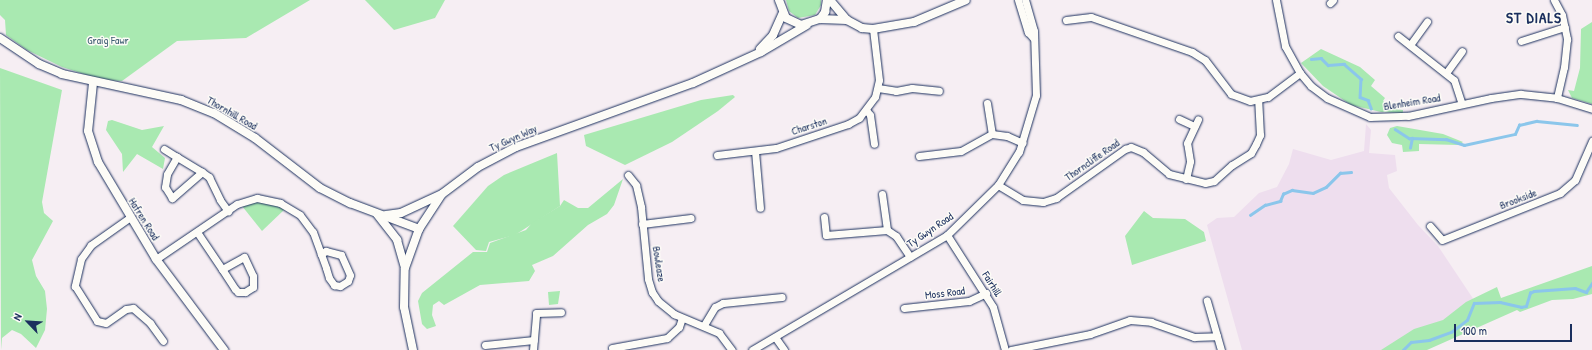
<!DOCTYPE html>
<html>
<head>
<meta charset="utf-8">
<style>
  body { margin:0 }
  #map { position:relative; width:1592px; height:350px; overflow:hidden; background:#f6eef3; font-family:"Patrick Hand",sans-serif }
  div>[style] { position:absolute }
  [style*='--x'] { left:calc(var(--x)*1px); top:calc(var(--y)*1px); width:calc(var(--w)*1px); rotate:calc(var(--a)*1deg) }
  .built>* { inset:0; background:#eedeee }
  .green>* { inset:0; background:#a9e9b1 }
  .stream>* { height:2.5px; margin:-1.25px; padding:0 1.25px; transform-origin:1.25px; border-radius:1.25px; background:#8bc6eb }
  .roads { filter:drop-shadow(0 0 1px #1b2f5e) drop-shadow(0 0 1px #1b2f5e) }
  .minor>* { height:7px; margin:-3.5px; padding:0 3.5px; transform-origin:3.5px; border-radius:3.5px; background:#fdfcf7 }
  .tertiary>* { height:8px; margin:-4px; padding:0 4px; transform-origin:4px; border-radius:4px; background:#fdfcf7 }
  span { translate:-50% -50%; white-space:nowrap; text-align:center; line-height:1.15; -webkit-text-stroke:3px #fdfcf7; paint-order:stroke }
  .park-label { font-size:11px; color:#3e5e73 }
  .street-label { font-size:11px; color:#1b2f5e }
  .district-label { font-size:15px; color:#1b2f5e; font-weight:700; letter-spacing:1px }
  .north { position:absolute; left:8px; top:302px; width:40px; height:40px; -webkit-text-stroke:3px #fdfcf7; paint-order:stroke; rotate:295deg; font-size:11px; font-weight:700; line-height:16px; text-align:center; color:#1b2f5e }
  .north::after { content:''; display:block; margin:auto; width:14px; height:18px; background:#1b2f5e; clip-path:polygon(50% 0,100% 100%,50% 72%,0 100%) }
  .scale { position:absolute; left:1454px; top:324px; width:118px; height:18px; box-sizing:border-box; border:2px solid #1b2f5e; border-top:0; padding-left:5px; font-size:12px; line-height:14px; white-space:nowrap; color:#1b2f5e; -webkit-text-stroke:3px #fdfcf7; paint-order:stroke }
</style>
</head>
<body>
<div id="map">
  <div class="built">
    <div style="clip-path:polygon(1366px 124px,1371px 130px,1369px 153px,1395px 155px,1397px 171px,1387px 175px,1389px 188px,1418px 225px,1438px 246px,1474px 300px,1399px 350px,1242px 350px,1207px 225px,1217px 218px,1234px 217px,1259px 193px,1277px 187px,1289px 164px,1293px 149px,1331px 160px,1364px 151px)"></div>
  </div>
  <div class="green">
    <div style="clip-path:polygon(0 0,310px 0,246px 38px,177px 41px,122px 81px,102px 80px,62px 67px,27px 50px,6px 35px,5px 20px,0 15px)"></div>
    <div style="clip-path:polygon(365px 0,445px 0,435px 18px,394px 30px)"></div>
    <div style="clip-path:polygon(786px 0,821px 0,821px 5px,815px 15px,798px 18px,789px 11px)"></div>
    <div style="clip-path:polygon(1592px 22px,1592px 104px,1572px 98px,1568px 90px,1574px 91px,1580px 68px,1581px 29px)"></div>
    <div style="clip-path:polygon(1321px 49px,1360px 67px,1375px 80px,1371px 86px,1385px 98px,1383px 101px,1393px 109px,1403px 110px,1403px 113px,1381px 112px,1351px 105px,1323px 86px,1301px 63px)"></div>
    <div style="clip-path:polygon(0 68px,62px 90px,42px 202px,44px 213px,53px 221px,32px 260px,36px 276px,45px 291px,47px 309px,45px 330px,36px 348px,21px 334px,12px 330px,2px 338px,1px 350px)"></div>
    <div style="clip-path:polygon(733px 95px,735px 97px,718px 111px,672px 142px,625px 165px,586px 146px,584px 135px,701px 100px)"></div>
    <div style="clip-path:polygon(112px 120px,142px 130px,164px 126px,152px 147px,165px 158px,163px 169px,137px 154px,123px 172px,122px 154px,106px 130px,108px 121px)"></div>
    <div style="clip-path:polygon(1397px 126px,1443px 134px,1463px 142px,1459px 145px,1419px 144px,1419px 151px,1403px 152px,1402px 145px,1392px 143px,1387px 135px,1390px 128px)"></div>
    <div style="clip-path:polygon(557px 153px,560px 206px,515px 235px,489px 242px,486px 251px,476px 250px,453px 226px,488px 186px,504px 175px)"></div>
    <div style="clip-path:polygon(623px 179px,614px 205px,607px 214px,588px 225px,553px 256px,532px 265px,535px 271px,529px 281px,480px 285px,444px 305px,439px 301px,433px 305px,432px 315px,436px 326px,427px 329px,422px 324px,418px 301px,422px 293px,473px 252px,487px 252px,490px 243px,526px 230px,532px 223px,560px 206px,564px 200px,578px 208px,588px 208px)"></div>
    <div style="clip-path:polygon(258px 201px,269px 203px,285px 209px,262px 231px,242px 206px)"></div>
    <div style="clip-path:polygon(1144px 211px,1153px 218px,1185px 219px,1204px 232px,1206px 241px,1132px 265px,1125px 236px)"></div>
    <div style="clip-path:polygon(1592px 266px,1592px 294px,1573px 299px,1552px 300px,1520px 312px,1517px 310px,1427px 350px,1381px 350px,1414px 329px,1443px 320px,1466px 302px,1497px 287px,1501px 298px)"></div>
    <div style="clip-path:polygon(560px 291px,558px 304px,549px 305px,548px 292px)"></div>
  </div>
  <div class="stream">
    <div style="--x:1311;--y:59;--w:10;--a:-6"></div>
    <div style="--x:1321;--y:58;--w:10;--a:45"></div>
    <div style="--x:1328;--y:65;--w:16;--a:-4"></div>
    <div style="--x:1344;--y:64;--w:23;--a:41"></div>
    <div style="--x:1361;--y:79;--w:18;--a:93"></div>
    <div style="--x:1360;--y:97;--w:9;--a:21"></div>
    <div style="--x:1368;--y:100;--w:9;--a:69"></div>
    <div style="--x:1395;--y:129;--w:17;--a:33"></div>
    <div style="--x:1409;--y:138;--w:37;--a:2"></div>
    <div style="--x:1446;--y:139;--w:19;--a:18"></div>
    <div style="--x:1464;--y:145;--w:52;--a:-12.2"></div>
    <div style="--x:1515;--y:134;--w:10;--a:-66"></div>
    <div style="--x:1519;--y:125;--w:18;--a:-13"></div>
    <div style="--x:1537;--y:121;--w:40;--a:5.7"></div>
    <div style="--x:1410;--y:148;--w:10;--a:-79"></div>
    <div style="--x:1250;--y:215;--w:18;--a:-34"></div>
    <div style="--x:1265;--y:205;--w:16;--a:-15"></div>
    <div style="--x:1280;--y:201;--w:8;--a:-67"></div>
    <div style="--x:1283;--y:194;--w:10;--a:-24"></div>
    <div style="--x:1292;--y:190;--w:21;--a:8"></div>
    <div style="--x:1313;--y:193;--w:14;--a:-25"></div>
    <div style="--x:1326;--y:187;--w:20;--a:-45"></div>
    <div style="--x:1340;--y:173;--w:11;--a:-5"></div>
    <div style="--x:1403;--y:350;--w:11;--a:-45"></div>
    <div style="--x:1411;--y:342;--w:18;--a:-6"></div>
    <div style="--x:1429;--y:340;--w:23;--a:-20"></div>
    <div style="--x:1451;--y:332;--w:20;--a:-37"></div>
    <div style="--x:1467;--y:320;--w:18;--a:-68"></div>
    <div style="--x:1474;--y:303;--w:26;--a:-2"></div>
    <div style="--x:1500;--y:302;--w:22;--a:13"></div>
    <div style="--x:1521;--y:307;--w:5;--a:-11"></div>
    <div style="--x:1526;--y:306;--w:14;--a:-73"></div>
    <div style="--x:1530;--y:293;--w:4;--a:-27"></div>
    <div style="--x:1534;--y:291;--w:41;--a:-4.2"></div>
    <div style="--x:1575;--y:288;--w:12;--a:20"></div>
    <div style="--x:1586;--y:292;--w:11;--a:-56"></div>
  </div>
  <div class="roads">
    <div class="minor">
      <div style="--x:1018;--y:0;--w:34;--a:73"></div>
      <div style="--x:1028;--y:32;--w:9;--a:49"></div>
      <div style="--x:1276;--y:0;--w:47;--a:78.9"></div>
      <div style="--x:1285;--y:46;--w:31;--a:61"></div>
      <div style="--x:1300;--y:73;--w:17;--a:50"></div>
      <div style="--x:1311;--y:86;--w:20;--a:37"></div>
      <div style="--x:1327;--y:98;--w:47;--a:23.8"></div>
      <div style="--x:1370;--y:117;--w:38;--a:-2"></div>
      <div style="--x:1408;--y:116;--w:85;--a:-12.2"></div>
      <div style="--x:1491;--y:98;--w:30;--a:-8"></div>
      <div style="--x:1521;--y:94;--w:36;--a:6"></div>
      <div style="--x:1557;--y:98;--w:37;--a:17"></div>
      <div style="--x:1554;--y:0;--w:17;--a:62"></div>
      <div style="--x:1562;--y:15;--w:25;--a:78"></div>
      <div style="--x:1567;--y:39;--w:28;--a:96"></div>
      <div style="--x:1564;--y:67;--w:32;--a:103"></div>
      <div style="--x:1330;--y:3;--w:4;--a:-45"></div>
      <div style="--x:1066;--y:20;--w:25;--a:-7"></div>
      <div style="--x:1091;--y:17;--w:107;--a:19.1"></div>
      <div style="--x:1192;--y:52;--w:15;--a:32"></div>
      <div style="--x:1205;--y:60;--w:43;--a:52.6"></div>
      <div style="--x:1231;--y:94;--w:20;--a:20"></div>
      <div style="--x:1250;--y:101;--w:18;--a:-13"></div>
      <div style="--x:1268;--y:97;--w:40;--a:-37"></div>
      <div style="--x:1398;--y:36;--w:71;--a:38.2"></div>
      <div style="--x:1454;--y:80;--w:25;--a:72"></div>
      <div style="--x:1521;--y:41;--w:46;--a:-17.7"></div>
      <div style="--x:1410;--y:45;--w:29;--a:-54"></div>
      <div style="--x:1446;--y:73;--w:27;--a:-54"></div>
      <div style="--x:878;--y:88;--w:18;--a:9"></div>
      <div style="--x:896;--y:91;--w:16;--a:-11"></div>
      <div style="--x:912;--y:88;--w:27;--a:6"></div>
      <div style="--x:987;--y:103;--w:31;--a:81"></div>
      <div style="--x:867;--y:111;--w:5;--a:53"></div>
      <div style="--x:870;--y:115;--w:29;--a:82"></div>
      <div style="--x:1179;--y:119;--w:17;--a:25"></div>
      <div style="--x:164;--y:149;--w:15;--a:32"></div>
      <div style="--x:755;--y:151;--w:57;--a:85"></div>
      <div style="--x:717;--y:155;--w:59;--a:-6.8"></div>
      <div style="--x:776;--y:148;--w:76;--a:-18.4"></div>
      <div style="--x:848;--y:124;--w:13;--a:-29"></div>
      <div style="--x:859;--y:118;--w:26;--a:-53"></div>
      <div style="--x:875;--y:97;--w:17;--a:-77"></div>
      <div style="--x:879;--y:80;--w:51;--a:-96.7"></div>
      <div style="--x:919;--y:156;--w:42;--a:-6.8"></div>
      <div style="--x:961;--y:151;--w:35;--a:-29"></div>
      <div style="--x:992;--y:134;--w:15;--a:8"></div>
      <div style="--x:1007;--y:136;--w:17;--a:24"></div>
      <div style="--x:202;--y:172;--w:40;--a:139"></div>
      <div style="--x:172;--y:198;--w:13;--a:-122"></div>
      <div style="--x:165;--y:187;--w:13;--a:-81"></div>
      <div style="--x:167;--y:174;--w:20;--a:-60"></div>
      <div style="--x:177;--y:157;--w:29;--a:31"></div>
      <div style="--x:202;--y:172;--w:9;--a:36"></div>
      <div style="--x:209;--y:177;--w:25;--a:64"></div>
      <div style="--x:220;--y:200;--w:14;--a:54"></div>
      <div style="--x:628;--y:175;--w:13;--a:51"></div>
      <div style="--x:636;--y:185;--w:23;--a:77"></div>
      <div style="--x:641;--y:207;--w:72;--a:84.4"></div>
      <div style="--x:648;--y:279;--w:14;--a:73"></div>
      <div style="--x:652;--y:292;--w:11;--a:56"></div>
      <div style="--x:658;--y:301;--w:21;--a:39"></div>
      <div style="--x:674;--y:314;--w:49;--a:22.9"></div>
      <div style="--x:719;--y:333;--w:21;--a:53"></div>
      <div style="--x:1186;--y:179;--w:18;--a:-77"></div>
      <div style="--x:1190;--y:161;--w:18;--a:-99"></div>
      <div style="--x:1187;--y:143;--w:26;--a:-65"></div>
      <div style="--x:998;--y:185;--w:29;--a:31"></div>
      <div style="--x:1023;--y:200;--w:20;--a:6"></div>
      <div style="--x:1043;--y:202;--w:14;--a:-17"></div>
      <div style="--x:1056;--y:198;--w:85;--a:-35.4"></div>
      <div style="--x:1125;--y:149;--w:6;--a:-18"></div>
      <div style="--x:1131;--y:147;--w:13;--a:23"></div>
      <div style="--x:1143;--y:152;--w:34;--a:40"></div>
      <div style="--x:1169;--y:174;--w:37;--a:14"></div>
      <div style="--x:1205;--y:183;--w:9;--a:-13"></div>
      <div style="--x:1214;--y:181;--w:24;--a:-42"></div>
      <div style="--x:1232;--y:165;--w:22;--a:-32"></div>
      <div style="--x:1251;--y:153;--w:10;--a:-61"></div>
      <div style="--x:1256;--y:144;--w:10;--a:-66"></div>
      <div style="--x:1260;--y:135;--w:34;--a:-93"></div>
      <div style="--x:882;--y:194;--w:36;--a:82"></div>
      <div style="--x:824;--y:217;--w:18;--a:84"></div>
      <div style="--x:826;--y:235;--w:61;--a:-4.7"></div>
      <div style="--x:887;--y:230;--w:11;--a:34"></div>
      <div style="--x:896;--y:236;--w:25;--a:56"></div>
      <div style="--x:129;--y:218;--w:47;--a:144.6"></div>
      <div style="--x:91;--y:245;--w:17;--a:126"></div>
      <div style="--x:81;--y:259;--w:28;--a:103"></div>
      <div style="--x:75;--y:286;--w:41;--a:57.8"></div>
      <div style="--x:97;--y:321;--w:9;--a:13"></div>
      <div style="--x:106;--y:323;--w:24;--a:-35"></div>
      <div style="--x:126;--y:309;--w:7;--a:-8"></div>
      <div style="--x:133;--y:308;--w:23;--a:41"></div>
      <div style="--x:150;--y:323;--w:22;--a:54"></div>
      <div style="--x:642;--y:224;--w:49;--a:-7"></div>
      <div style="--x:1430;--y:226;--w:18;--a:49"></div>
      <div style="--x:1442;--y:240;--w:127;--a:-21.7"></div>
      <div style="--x:1560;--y:193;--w:20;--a:-41"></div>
      <div style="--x:1575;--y:180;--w:43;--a:-66.4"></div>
      <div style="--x:197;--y:232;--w:45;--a:56"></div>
      <div style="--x:222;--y:269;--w:24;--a:57"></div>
      <div style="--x:235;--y:289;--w:4;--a:45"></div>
      <div style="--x:238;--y:292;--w:7;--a:0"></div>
      <div style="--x:245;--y:292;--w:9;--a:-32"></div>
      <div style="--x:253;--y:287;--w:11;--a:-90"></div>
      <div style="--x:253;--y:276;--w:21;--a:-115"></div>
      <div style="--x:244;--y:257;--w:25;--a:151"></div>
      <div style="--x:947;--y:235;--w:85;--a:57.4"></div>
      <div style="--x:993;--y:307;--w:45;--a:74.4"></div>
      <div style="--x:156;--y:259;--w:98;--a:-34.2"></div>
      <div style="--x:237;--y:204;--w:21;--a:-17"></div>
      <div style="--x:257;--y:198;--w:24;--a:12"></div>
      <div style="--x:280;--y:203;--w:23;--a:31"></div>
      <div style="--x:300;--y:215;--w:21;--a:53"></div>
      <div style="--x:313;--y:232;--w:23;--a:70"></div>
      <div style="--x:321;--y:254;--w:15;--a:70"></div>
      <div style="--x:326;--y:268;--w:10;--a:73"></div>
      <div style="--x:329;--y:278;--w:9;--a:54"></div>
      <div style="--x:334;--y:285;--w:6;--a:9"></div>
      <div style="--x:340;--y:286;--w:9;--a:-32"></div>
      <div style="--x:348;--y:281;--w:6;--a:-72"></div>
      <div style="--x:350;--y:275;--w:22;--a:-114"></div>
      <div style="--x:341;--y:255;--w:16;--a:-165"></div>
      <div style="--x:326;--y:251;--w:6;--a:149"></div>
      <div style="--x:904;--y:308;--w:65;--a:-6.1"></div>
      <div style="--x:969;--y:301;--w:19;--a:-25"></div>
      <div style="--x:704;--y:325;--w:21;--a:-59"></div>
      <div style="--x:715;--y:307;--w:9;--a:-27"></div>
      <div style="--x:723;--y:303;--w:59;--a:-5.8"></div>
      <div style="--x:1217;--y:336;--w:15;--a:74"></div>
      <div style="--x:775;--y:337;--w:16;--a:55"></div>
      <div style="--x:485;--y:345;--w:49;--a:-5.8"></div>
      <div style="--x:612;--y:348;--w:56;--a:-10.3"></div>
      <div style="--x:667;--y:338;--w:16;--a:-43"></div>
      <div style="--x:679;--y:327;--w:9;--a:-72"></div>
      <div style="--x:533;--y:350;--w:37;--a:-85"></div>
      <div style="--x:536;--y:313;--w:25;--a:-2"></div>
      <div style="--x:752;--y:350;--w:226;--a:-30.5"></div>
      <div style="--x:947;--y:235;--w:71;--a:-44.4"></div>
      <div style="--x:998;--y:185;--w:39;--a:-58"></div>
      <div style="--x:1019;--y:152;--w:59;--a:-73.4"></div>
      <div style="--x:1036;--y:95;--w:64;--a:-91.8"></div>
      <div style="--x:1034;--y:31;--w:32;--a:-106"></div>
      <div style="--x:1011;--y:350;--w:81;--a:-11.4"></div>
      <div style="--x:1090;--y:334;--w:42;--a:-19.3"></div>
      <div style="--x:1130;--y:320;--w:21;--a:5"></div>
      <div style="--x:1151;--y:322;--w:46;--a:19.2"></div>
      <div style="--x:1194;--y:337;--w:23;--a:-2"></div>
      <div style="--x:1217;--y:336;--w:37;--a:-106"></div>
    </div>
    <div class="tertiary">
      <div style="--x:779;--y:0;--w:19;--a:69"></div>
      <div style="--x:786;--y:18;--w:17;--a:25"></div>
      <div style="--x:801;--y:25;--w:20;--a:-18"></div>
      <div style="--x:820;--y:19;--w:9;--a:-54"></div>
      <div style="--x:825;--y:12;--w:12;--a:-81"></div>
      <div style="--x:830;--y:0;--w:26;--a:50"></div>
      <div style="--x:847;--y:20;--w:17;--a:28"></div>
      <div style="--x:862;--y:28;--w:11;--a:5"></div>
      <div style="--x:873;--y:29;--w:42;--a:-9.7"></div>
      <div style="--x:914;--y:22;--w:56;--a:-22.9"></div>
      <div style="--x:820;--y:19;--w:27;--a:2"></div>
      <div style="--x:0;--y:38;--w:47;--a:33.7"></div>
      <div style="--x:39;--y:64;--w:25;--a:23"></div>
      <div style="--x:62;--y:74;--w:122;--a:12.3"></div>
      <div style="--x:181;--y:100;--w:35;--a:22"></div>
      <div style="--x:214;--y:113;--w:48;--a:31.4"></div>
      <div style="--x:255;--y:138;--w:82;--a:37.6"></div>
      <div style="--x:320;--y:188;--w:34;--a:27"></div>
      <div style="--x:350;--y:203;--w:74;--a:20.6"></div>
      <div style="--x:760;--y:49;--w:19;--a:-47"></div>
      <div style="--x:773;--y:35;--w:24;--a:-66"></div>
      <div style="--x:93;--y:83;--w:48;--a:95.9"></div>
      <div style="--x:88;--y:131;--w:33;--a:72"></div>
      <div style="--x:98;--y:162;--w:113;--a:59.1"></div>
      <div style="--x:156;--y:259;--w:114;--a:53.2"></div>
      <div style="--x:377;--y:214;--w:33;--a:52"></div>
      <div style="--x:397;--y:240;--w:26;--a:74"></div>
      <div style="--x:386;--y:215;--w:15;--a:-8"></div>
      <div style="--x:401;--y:213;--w:43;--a:-24.8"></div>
      <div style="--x:413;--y:350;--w:44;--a:-101.8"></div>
      <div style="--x:404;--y:307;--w:39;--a:-89"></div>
      <div style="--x:405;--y:268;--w:41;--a:-70.3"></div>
      <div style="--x:419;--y:229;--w:42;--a:-56.7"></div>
      <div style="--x:442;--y:194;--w:45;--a:-36.9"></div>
      <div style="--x:478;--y:167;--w:43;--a:-27.8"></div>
      <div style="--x:516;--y:147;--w:188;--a:-19.9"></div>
      <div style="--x:693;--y:83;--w:75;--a:-24.5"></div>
      <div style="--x:761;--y:52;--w:53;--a:-30.4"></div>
    </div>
  </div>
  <div class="park-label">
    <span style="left:108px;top:40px">Graig Fawr</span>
  </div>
  <div class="street-label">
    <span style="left:1412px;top:102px;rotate:-9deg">Blenheim Road</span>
    <span style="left:232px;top:113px;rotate:30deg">Thornhill Road</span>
    <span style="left:809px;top:126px;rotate:-18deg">Charston</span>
    <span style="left:513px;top:138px;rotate:-24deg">Ty Gwyn Way</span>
    <span style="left:1092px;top:160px;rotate:-35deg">Thorncliffe Road</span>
    <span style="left:1518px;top:199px;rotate:-21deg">Brookside</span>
    <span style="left:144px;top:219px;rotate:58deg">Hafren Road</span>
    <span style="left:930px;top:230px;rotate:-34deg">Ty Gwyn Road</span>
    <span style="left:659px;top:264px;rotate:81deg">Bowleaze</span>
    <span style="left:992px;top:284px;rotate:58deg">Fairhill</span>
    <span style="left:945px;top:293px;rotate:-7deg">Moss Road</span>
  </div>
  <div class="district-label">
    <span style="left:1534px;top:18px">ST DIALS</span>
  </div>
  <div class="north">N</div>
  <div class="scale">100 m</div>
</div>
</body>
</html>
